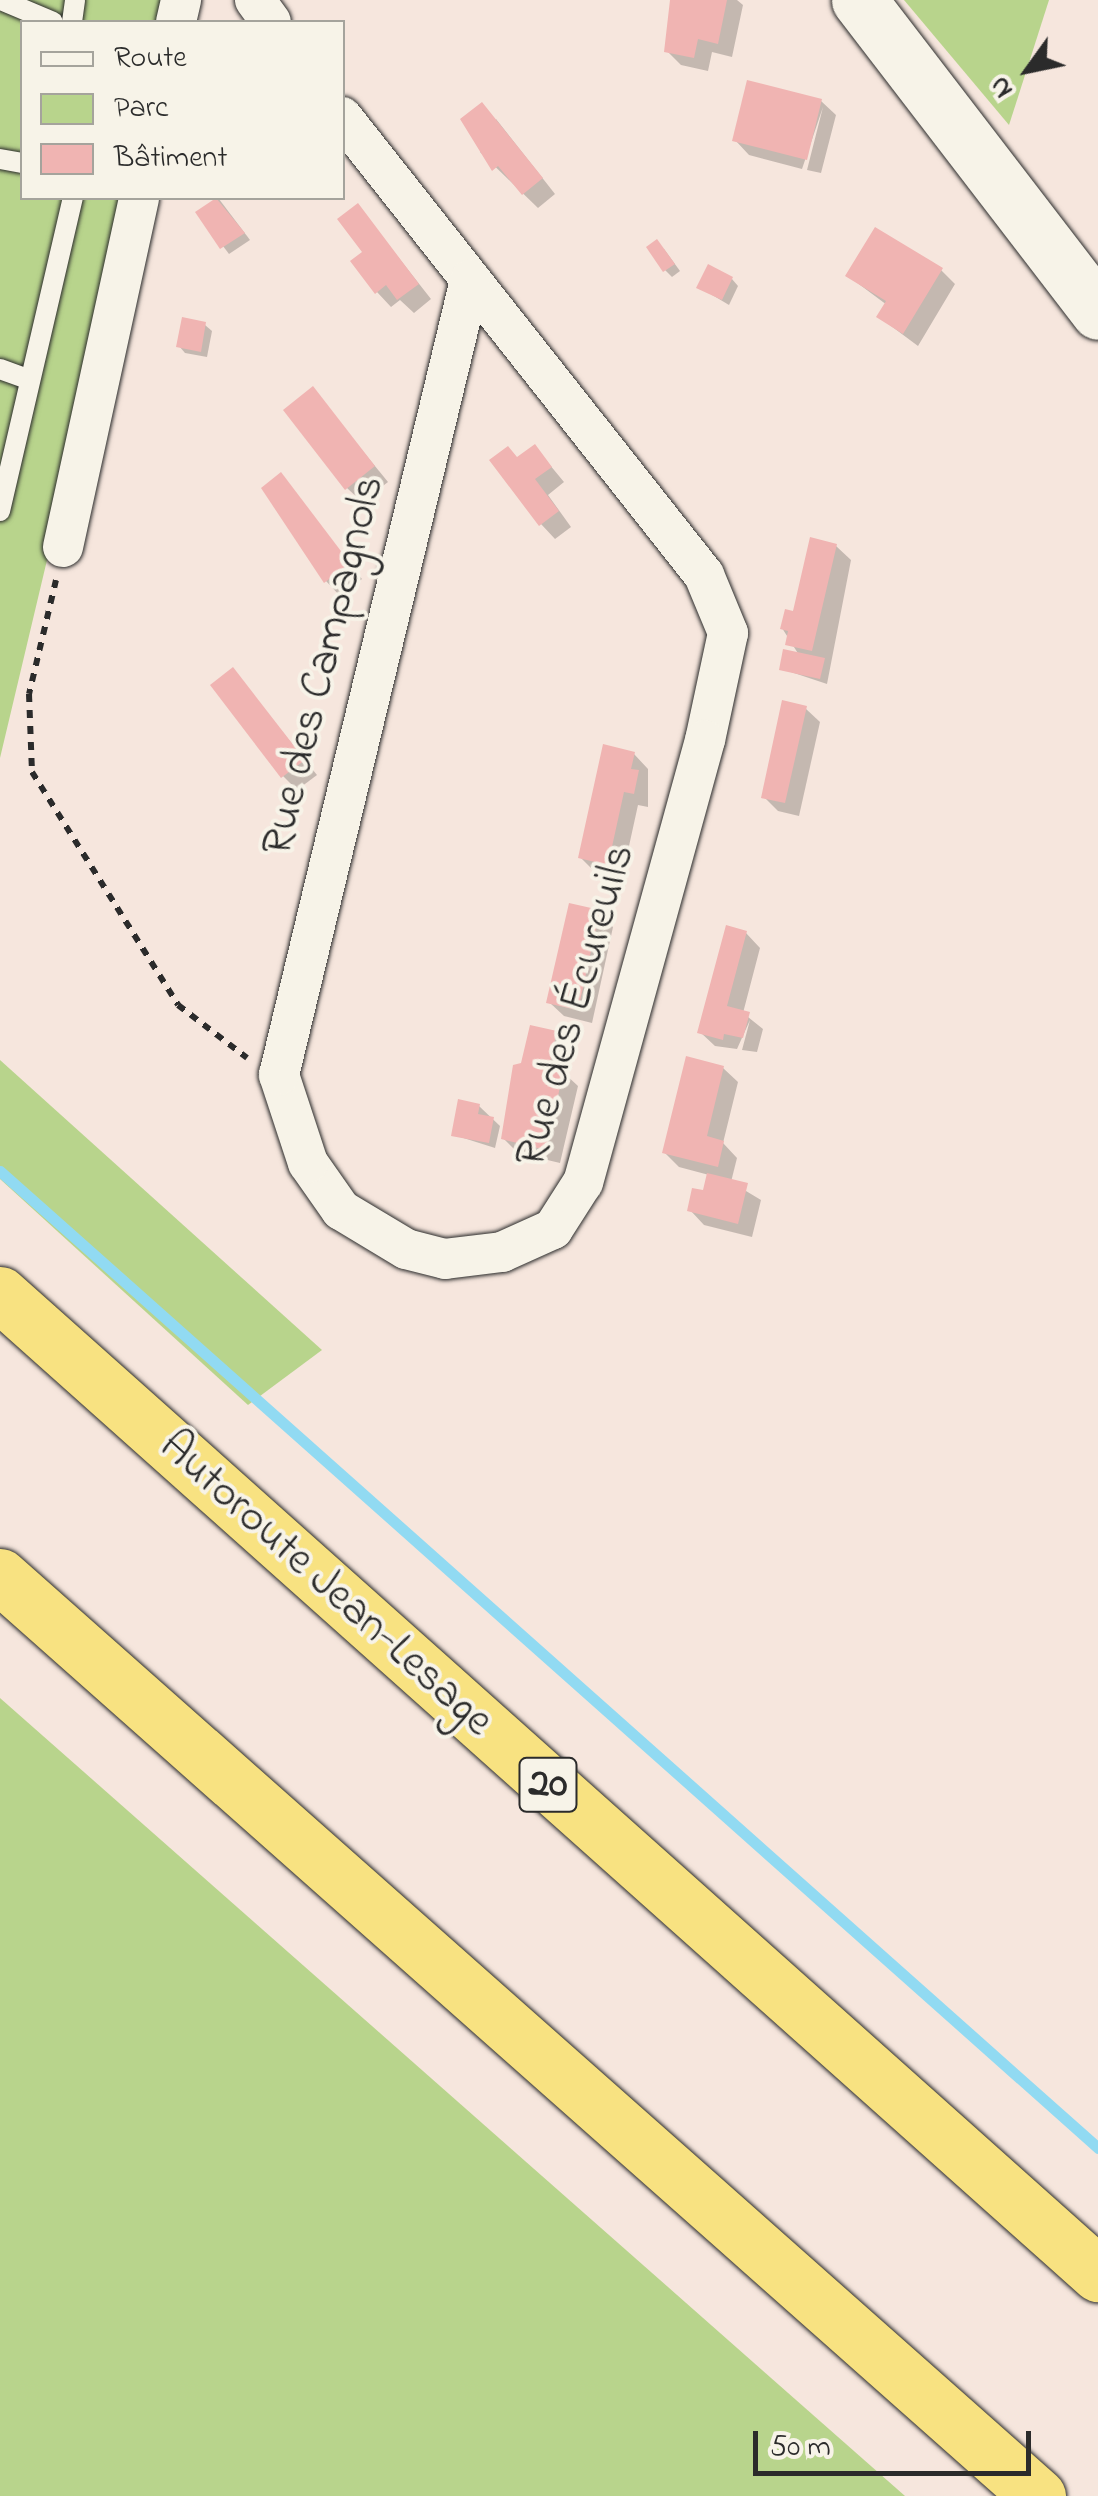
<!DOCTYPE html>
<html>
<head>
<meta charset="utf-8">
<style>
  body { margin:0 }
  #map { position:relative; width:1098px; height:2496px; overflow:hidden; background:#f6e6dd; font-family:"Indie Flower",sans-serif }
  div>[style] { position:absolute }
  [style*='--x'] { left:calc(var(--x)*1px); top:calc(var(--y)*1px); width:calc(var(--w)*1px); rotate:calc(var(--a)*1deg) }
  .green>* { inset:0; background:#b8d48c }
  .shadow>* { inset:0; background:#0003 }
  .stream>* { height:11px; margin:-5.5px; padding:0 5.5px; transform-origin:5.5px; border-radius:5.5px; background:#91daf2 }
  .building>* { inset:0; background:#f0b4b2 }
  .path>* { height:6px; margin-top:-3px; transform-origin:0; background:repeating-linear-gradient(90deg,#2b2b2b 0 8px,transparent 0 16px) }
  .roads { filter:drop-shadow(0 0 2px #2b2b2b) drop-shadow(0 0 2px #2b2b2b) }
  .lane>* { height:20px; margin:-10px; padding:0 10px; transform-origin:10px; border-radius:10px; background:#f7f3e8 }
  .street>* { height:40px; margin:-20px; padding:0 20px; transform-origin:20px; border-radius:20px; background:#f7f3e8 }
  .secondary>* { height:55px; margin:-27.5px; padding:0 27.5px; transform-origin:27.5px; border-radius:27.5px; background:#f7f3e8 }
  .highway>* { height:55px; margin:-27.5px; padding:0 27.5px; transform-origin:27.5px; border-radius:27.5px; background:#f8e281 }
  span { translate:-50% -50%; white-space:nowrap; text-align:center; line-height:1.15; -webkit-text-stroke:8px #f7f3e8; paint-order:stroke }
  .shield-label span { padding:2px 8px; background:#f7f3e8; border:2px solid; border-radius:8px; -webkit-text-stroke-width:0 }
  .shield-label { font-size:42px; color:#2b2b2b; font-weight:700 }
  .street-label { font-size:45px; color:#2b2b2b }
  .legend { position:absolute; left:20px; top:20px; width:325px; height:180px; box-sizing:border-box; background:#f7f3e8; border:2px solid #a5a39c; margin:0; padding:12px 18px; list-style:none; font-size:30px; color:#2b2b2b }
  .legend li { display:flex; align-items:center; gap:20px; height:50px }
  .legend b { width:50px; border:2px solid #a5a39c }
  .north { position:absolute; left:978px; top:20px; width:100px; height:100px; -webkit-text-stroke:8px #f7f3e8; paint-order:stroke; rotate:237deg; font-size:28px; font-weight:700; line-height:40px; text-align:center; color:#2b2b2b }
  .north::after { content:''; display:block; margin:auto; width:35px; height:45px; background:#2b2b2b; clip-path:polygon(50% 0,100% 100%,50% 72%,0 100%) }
  .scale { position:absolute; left:753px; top:2431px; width:278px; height:45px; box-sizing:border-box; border:5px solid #2b2b2b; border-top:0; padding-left:12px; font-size:30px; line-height:35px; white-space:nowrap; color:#2b2b2b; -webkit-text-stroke:8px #f7f3e8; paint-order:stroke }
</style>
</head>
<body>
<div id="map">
  <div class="green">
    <div style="clip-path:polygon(0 0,179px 0,174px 22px,22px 22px,22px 198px,133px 198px,0 758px)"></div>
    <div style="clip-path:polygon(904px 0,1049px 0,1009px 125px)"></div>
    <div style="clip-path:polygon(0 1060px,322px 1350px,248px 1405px,0 1179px)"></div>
    <div style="clip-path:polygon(0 1698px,905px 2496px,0 2496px)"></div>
  </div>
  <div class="shadow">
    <div style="clip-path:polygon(674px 0,737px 0,743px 5px,732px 57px,712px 52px,708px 71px,681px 65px,667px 51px)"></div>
    <div style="clip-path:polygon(821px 101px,836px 115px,821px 173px,807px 170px,823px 107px,802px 169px,749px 155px,735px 140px)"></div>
    <div style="clip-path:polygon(496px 119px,555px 194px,538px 208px,480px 152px)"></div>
    <div style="clip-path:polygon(219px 199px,250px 240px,229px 254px,198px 213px)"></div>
    <div style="clip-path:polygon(358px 206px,431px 299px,414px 313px,400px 300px,391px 307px,377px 292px)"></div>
    <div style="clip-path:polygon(664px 249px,680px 271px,672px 277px,665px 270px)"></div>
    <div style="clip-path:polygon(941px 270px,955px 284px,918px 346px,879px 317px,887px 305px,848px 276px)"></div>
    <div style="clip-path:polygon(732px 279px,738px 286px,729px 305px,699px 287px)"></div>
    <div style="clip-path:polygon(205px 325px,212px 331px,207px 357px,185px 353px,179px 346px)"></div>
    <div style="clip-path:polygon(313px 390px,388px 482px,362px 502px,347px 488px)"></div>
    <div style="clip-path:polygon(535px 447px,564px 482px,548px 495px,571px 527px,555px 539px,541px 524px,518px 459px)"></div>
    <div style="clip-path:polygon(281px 476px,362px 579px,340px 596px,326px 581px)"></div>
    <div style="clip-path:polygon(836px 546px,851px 560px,827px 684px,782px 669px,799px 655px,782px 628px)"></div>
    <div style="clip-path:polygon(233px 670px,317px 775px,297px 790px,283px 776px)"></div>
    <div style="clip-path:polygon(805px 708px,820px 722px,799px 816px,778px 811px,764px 797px)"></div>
    <div style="clip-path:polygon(634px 754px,648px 769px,648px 807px,638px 805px,622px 878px,595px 872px,581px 858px)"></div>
    <div style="clip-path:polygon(598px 912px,613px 927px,592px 1023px,564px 1016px,549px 1002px)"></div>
    <div style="clip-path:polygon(746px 933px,760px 948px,743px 1013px,763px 1029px,757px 1052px,742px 1050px,750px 1020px,737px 1049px,715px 1046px,700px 1032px)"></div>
    <div style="clip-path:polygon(556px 1034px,570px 1048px,564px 1073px,578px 1086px,560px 1163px,518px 1153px,503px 1138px)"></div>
    <div style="clip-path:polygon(723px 1068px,738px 1082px,723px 1143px,737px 1158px,731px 1182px,761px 1200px,752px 1237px,704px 1225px,690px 1210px,705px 1194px,709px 1175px,679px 1167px,664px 1152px)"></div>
    <div style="clip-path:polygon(479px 1106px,500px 1126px,495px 1148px,454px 1135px)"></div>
  </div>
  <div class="stream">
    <div style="--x:0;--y:1171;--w:1470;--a:41.66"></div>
  </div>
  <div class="building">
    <div style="clip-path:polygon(670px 0,727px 0,718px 44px,698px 39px,694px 58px,664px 52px)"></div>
    <div style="clip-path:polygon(747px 80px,822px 99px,807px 160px,732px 141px)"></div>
    <div style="clip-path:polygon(482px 102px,543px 178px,522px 195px,498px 166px,492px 171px,460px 119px)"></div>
    <div style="clip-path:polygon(216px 198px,245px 233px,220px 249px,195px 212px)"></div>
    <div style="clip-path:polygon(358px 203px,419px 284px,397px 300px,386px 285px,375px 294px,350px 261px,362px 252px,337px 219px)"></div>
    <div style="clip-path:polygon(875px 227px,943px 268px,903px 334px,876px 317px,886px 301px,845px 276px)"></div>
    <div style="clip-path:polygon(657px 239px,675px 264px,663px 272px,646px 247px)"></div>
    <div style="clip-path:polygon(708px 264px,733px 277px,722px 300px,696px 288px)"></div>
    <div style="clip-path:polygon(182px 317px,206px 322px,201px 352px,176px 347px)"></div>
    <div style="clip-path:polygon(313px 386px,375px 466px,345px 490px,283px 410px)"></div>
    <div style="clip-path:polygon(535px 444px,552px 467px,535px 479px,559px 511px,539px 526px,489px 460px,508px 446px,517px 457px)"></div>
    <div style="clip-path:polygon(281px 472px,350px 563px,324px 583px,261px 488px)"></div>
    <div style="clip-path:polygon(810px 537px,837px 544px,812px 651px,785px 645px,788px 631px,780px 629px,785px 609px,793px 611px)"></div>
    <div style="clip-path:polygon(783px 649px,825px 658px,820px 679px,779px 670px)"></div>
    <div style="clip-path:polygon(233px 667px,305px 760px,281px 778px,210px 685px)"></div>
    <div style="clip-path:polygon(782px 700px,807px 706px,785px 803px,761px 798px)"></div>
    <div style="clip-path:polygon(603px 744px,635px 752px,631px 769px,639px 770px,634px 794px,624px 792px,608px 865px,578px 858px)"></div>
    <div style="clip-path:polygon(569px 903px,600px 910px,578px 1010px,546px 1003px)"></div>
    <div style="clip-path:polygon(726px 925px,747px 931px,727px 1006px,750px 1012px,743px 1038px,724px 1034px,723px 1040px,697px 1033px)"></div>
    <div style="clip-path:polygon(530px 1025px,557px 1031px,549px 1066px,564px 1069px,546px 1150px,501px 1139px,513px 1065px,521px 1063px)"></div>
    <div style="clip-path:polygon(686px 1056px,724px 1066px,707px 1136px,724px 1141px,718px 1167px,662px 1153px)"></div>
    <div style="clip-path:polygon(458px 1099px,480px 1104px,478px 1114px,494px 1117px,489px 1143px,451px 1136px)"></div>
    <div style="clip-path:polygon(707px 1173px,748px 1183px,738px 1224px,687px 1211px,692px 1188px,703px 1190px)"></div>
  </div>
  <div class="path">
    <div style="--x:56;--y:580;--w:117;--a:103.3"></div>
    <div style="--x:29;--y:694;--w:78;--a:87.8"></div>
    <div style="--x:32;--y:772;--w:275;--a:57.9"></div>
    <div style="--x:178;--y:1005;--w:87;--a:37.5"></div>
  </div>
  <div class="roads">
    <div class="lane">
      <div style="--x:1;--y:0;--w:56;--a:22.9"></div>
      <div style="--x:72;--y:22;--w:22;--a:-82"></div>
      <div style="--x:0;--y:159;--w:22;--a:10"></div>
      <div style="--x:0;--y:369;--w:29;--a:20"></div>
      <div style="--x:0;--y:511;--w:321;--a:-76.9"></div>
    </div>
    <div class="street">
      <div style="--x:255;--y:0;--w:27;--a:54"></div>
      <div style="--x:176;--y:22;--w:23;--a:-77"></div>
      <div style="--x:342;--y:117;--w:584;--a:51.68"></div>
      <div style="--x:704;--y:575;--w:63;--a:67.5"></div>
      <div style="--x:728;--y:633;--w:109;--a:102.1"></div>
      <div style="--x:705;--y:740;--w:459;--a:105.4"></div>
      <div style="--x:583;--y:1182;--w:56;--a:122.6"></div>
      <div style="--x:553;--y:1229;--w:56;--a:155.7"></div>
      <div style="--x:502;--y:1252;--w:57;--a:173"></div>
      <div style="--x:445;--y:1259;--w:40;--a:-165.6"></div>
      <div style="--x:406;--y:1249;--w:76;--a:-149"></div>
      <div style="--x:341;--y:1210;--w:57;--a:-125.1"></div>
      <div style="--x:308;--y:1163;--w:93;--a:-108.2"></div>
      <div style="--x:279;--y:1075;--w:818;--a:-76.49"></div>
      <div style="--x:63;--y:547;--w:357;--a:-77.7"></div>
    </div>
    <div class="secondary">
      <div style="--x:859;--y:0;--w:393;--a:52.5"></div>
    </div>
    <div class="highway">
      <div style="--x:0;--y:1294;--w:1472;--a:41.75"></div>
      <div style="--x:0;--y:1576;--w:1387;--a:41.55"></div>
    </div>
  </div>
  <div class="shield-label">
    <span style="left:548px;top:1785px">20</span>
  </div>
  <div class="street-label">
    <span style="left:325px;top:666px;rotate:-76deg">Rue des Campagnols</span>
    <span style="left:577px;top:1006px;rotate:-74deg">Rue des Écureuils</span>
    <span style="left:325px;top:1585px;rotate:42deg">Autoroute Jean-Lesage</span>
  </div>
  <ul class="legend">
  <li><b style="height:12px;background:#f7f3e8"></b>Route</li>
  <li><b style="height:28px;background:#b8d48c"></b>Parc</li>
  <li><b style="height:28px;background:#f0b4b2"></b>Bâtiment</li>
  </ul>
  <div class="north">N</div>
  <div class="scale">50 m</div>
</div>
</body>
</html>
